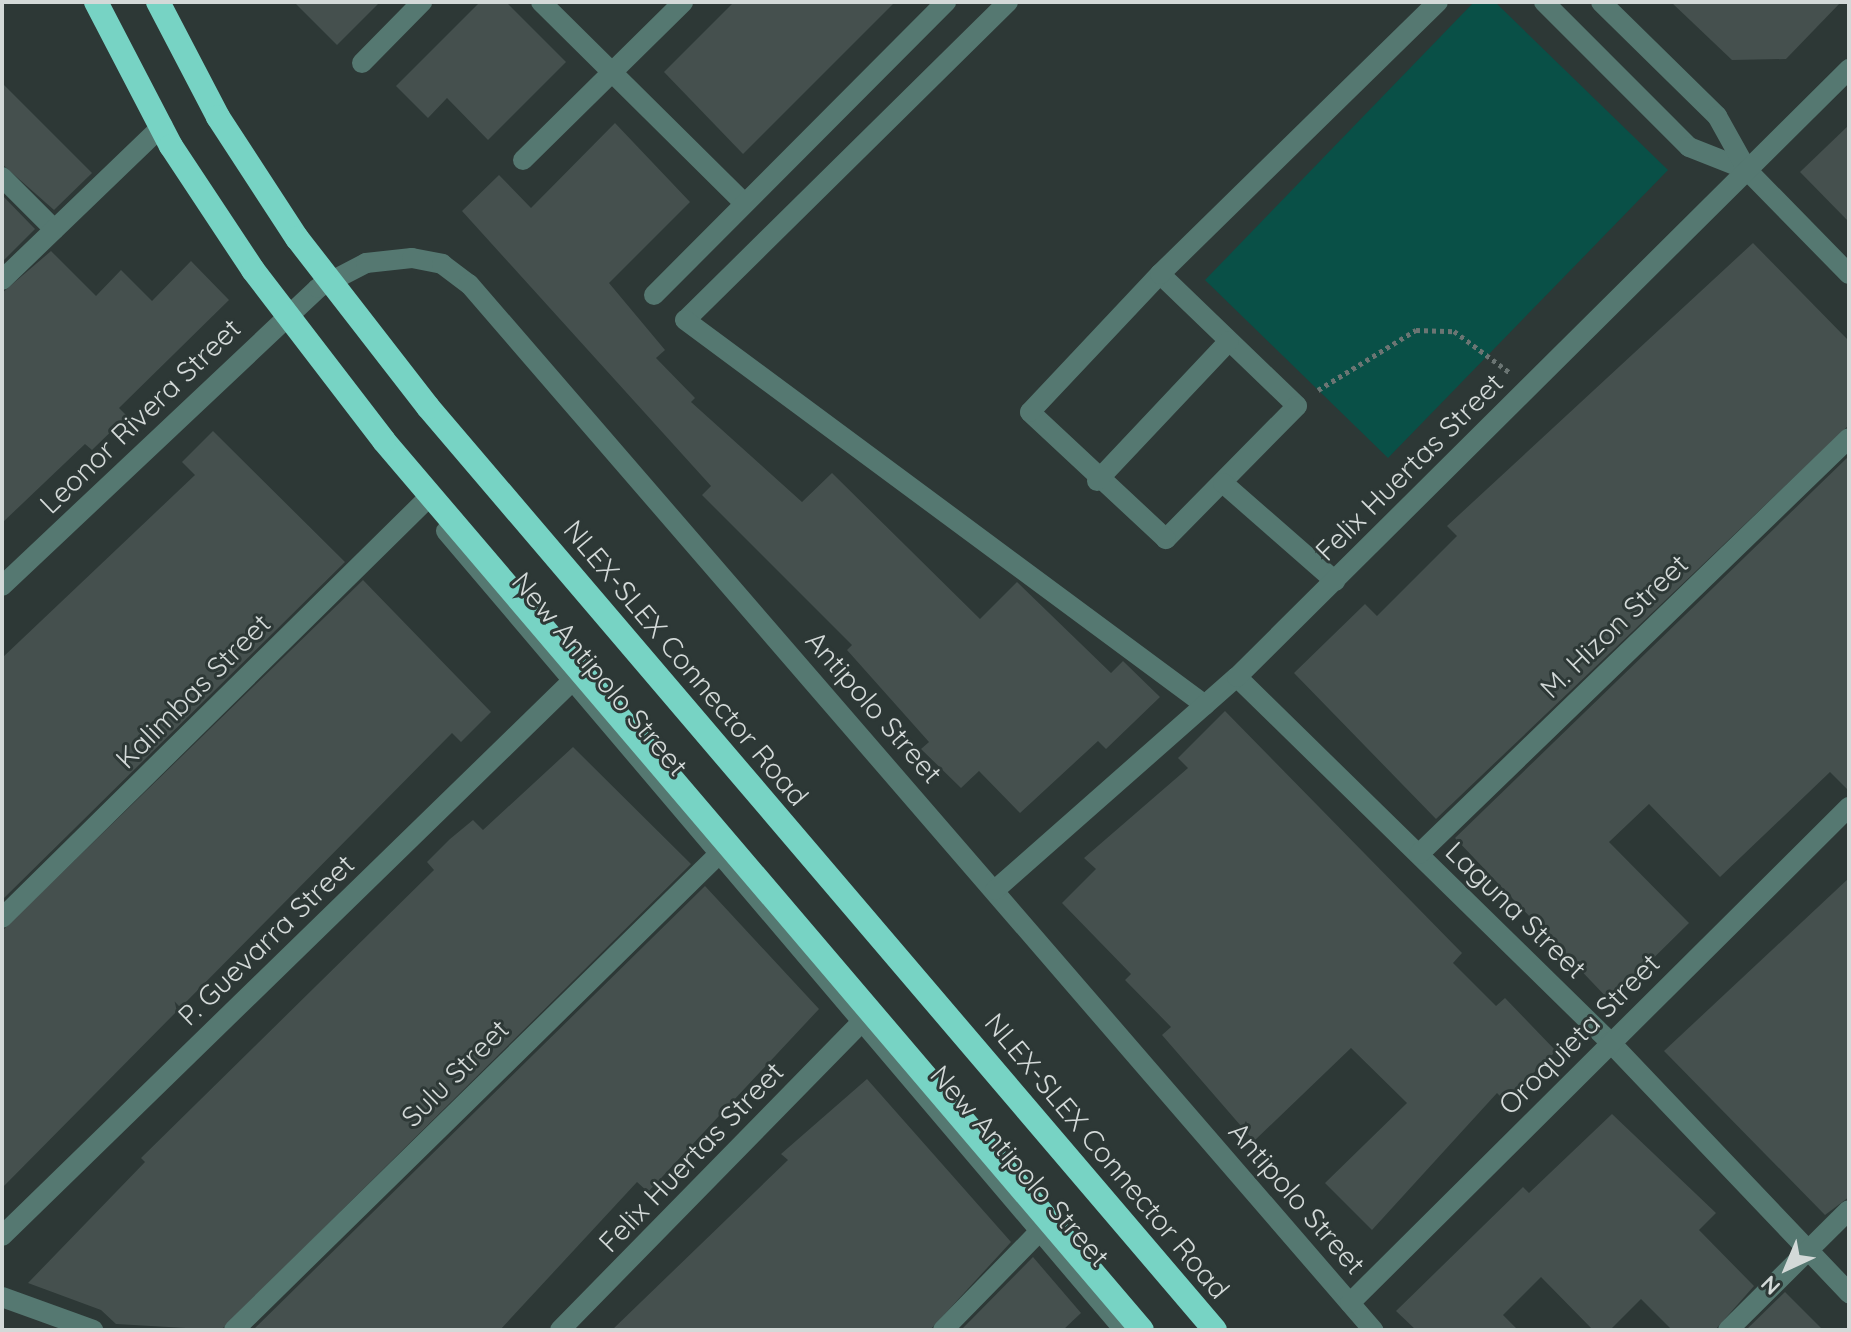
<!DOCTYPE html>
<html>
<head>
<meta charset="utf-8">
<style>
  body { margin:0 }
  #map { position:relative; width:1851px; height:1332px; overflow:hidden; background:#2d3836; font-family:Quicksand,sans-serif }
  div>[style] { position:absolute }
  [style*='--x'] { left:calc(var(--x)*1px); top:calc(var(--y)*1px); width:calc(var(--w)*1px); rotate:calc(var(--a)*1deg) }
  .green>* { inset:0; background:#095047 }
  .building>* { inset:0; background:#45504e }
  .path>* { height:5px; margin-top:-2.5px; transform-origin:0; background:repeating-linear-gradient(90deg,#6b7573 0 4px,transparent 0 8px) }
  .minor>* { height:20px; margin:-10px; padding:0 10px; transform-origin:10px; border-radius:10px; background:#557871 }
  .highway>* { height:24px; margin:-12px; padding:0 12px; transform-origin:12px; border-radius:12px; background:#77d3c4 }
  .highway-bridge>* { height:24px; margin:-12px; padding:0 12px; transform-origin:12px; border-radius:12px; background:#77d3c4 }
  span { translate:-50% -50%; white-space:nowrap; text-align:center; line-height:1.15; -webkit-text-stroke:6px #2d3836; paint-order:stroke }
  .street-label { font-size:28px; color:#d3d9d8 }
  .frame { position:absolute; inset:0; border:4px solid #d3d9d8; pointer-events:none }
  .north { position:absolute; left:1747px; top:1228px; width:80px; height:80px; -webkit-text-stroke:6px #2d3836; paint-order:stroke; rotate:224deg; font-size:22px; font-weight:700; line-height:32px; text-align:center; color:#d3d9d8 }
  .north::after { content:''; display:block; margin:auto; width:28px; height:36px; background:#d3d9d8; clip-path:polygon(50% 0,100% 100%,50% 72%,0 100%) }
</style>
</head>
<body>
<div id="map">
  <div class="green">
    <div style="clip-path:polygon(1474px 2px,1495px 2px,1668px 170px,1388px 458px,1205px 280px)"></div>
  </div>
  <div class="building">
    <div style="clip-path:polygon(294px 2px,380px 2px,337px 45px)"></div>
    <div style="clip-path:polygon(480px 2px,506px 2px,566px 62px,488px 140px,447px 98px,428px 118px,396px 86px)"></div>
    <div style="clip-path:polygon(734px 2px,895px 2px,743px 154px,664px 72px)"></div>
    <div style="clip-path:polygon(1671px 2px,1841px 2px,1786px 59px,1732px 60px)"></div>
    <div style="clip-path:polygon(2px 83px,92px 173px,54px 210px,2px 164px)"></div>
    <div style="clip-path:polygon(615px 123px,690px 202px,609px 283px,665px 350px,656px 358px,695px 398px,691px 402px,802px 502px,832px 473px,980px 619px,1017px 582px,1111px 673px,1123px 661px,1160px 697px,1106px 749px,1098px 741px,1020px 813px,979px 771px,961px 788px,921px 749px,929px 742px,847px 650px,852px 645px,702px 495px,711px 486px,462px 211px,499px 175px,531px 208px)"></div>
    <div style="clip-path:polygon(1849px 125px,1849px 222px,1800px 172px)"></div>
    <div style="clip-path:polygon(2px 195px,35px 229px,2px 262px)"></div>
    <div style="clip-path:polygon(1753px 243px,1849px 341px,1849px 425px,1436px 819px,1294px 673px,1365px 604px,1377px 616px,1457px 536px,1447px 526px)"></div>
    <div style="clip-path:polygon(51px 251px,96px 296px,121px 270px,152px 301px,191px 261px,229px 300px,119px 408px,127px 416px,92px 450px,85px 444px,2px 523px,2px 293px)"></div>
    <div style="clip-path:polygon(213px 431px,345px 562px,2px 900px,2px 658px,195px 475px,182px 462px)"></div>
    <div style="clip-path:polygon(1849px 456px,1849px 791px,1830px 772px,1720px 877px,1649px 804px,1609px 842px,1689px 923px,1610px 1001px,1455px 838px)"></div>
    <div style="clip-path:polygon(363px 580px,491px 712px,461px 742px,452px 733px,2px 1188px,2px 931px)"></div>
    <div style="clip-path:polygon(1225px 711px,1462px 953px,1453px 963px,1496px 1006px,1505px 998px,1556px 1051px,1505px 1101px,1497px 1093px,1372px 1230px,1325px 1183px,1407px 1103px,1351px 1048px,1254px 1141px,1162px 1035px,1171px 1027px,1125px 980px,1131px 974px,1062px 903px,1096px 869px,1084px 858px,1188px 768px,1178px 758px)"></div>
    <div style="clip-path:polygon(573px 747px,691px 864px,221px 1330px,116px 1324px,101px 1310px,28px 1283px,145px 1162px,141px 1158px,434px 870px,427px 862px,450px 839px,473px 820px,483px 830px)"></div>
    <div style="clip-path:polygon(1849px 878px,1849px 1197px,1825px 1215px,1664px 1051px)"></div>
    <div style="clip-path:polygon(705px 886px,819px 1009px,648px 1192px,637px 1182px,500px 1330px,253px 1330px)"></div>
    <div style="clip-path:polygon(867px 1079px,1011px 1242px,930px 1330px,612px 1330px,788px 1160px,781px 1154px)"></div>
    <div style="clip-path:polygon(1612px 1114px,1716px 1213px,1699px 1230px,1754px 1286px,1715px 1330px,1672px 1330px,1641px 1299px,1610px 1330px,1593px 1330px,1541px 1277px,1503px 1315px,1518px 1330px,1416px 1330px,1396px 1311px,1523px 1187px,1529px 1193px)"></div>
    <div style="clip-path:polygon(1033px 1257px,1081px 1313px,1063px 1330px,961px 1330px)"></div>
    <div style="clip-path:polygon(1785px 1292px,1823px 1330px,1746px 1330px)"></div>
  </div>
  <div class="path">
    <div style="--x:1318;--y:390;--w:115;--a:-31.5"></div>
    <div style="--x:1416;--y:330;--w:38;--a:2"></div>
    <div style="--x:1454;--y:331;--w:69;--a:36.7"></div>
  </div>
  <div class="minor">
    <div style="--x:541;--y:2;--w:283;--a:44.7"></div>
    <div style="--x:1008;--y:2;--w:453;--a:135.4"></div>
    <div style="--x:685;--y:320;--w:647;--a:36.52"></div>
    <div style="--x:1544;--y:2;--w:205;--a:45"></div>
    <div style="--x:1689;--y:147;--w:62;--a:21.6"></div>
    <div style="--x:1601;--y:2;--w:163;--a:44.5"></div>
    <div style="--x:1717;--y:116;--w:62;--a:60.9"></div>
    <div style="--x:1747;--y:170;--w:146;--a:45.6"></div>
    <div style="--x:362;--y:63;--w:86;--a:-45.5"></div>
    <div style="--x:523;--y:160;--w:225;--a:-44.6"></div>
    <div style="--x:2;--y:177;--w:74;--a:45"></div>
    <div style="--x:1160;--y:274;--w:190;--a:43.9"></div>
    <div style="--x:1297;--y:406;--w:187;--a:134.6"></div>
    <div style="--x:1166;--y:539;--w:186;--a:-137"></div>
    <div style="--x:1030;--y:412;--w:190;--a:-46.7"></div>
    <div style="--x:1160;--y:274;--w:389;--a:-44.4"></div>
    <div style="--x:2;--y:280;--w:223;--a:-43.9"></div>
    <div style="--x:654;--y:295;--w:414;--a:-45.1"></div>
    <div style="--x:1097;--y:481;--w:192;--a:-46.7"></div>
    <div style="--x:1223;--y:483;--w:149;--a:41.2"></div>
    <div style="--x:446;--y:531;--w:1048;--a:49.68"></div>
    <div style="--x:2;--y:586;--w:434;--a:-43.3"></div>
    <div style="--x:318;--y:288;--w:54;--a:-27.5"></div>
    <div style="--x:366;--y:263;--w:46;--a:-6.2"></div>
    <div style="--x:412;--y:258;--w:31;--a:11"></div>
    <div style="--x:442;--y:264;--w:34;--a:37"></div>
    <div style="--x:469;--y:284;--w:1383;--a:49.16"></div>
    <div style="--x:1237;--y:677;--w:522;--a:44.38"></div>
    <div style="--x:1610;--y:1042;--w:347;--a:46.4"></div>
    <div style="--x:1419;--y:854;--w:598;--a:-44.05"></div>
    <div style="--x:995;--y:890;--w:322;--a:-41.4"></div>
    <div style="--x:1237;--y:677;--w:863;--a:-44.81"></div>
    <div style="--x:2;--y:918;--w:591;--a:-44.59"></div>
    <div style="--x:2;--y:1236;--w:791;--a:-44.23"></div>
    <div style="--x:2;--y:1297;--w:97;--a:19.9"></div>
    <div style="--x:1350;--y:1303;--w:704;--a:-44.83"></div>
    <div style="--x:234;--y:1330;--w:675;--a:-44.46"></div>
    <div style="--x:560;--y:1330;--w:430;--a:-45.6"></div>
    <div style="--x:943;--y:1330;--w:137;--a:-45.6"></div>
    <div style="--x:1728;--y:1330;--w:170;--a:-44.8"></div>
  </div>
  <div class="highway">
    <div style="--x:428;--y:407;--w:1213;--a:49.55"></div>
    <div style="--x:384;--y:441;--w:1168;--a:49.55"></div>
  </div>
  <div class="highway-bridge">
    <div style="--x:96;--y:2;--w:162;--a:62.5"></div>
    <div style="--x:171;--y:146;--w:149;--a:56.5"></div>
    <div style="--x:253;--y:270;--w:215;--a:52.5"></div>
    <div style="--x:158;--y:2;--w:130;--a:62.4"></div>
    <div style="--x:218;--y:117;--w:145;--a:56.9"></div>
    <div style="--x:297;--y:238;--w:214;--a:52.2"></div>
  </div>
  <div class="street-label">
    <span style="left:140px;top:416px;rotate:-44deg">Leonor Rivera Street</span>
    <span style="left:1409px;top:467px;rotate:-45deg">Felix Huertas Street</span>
    <span style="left:1614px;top:626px;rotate:-44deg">M. Hizon Street</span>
    <span style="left:686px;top:663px;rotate:50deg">NLEX-SLEX Connector Road</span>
    <span style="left:600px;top:674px;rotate:50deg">New Antipolo Street</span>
    <span style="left:193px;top:691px;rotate:-45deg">Kalimbas Street</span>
    <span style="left:874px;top:707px;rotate:49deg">Antipolo Street</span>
    <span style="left:1516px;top:910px;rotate:44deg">Laguna Street</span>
    <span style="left:266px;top:940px;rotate:-44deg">P. Guevarra Street</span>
    <span style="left:1579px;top:1034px;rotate:-45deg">Oroquieta Street</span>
    <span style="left:455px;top:1073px;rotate:-45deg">Sulu Street</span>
    <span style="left:1107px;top:1156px;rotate:50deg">NLEX-SLEX Connector Road</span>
    <span style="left:691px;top:1157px;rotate:-46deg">Felix Huertas Street</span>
    <span style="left:1020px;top:1166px;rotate:49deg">New Antipolo Street</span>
    <span style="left:1297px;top:1198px;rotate:49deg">Antipolo Street</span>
  </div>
  <div class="frame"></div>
  <div class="north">N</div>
</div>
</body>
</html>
